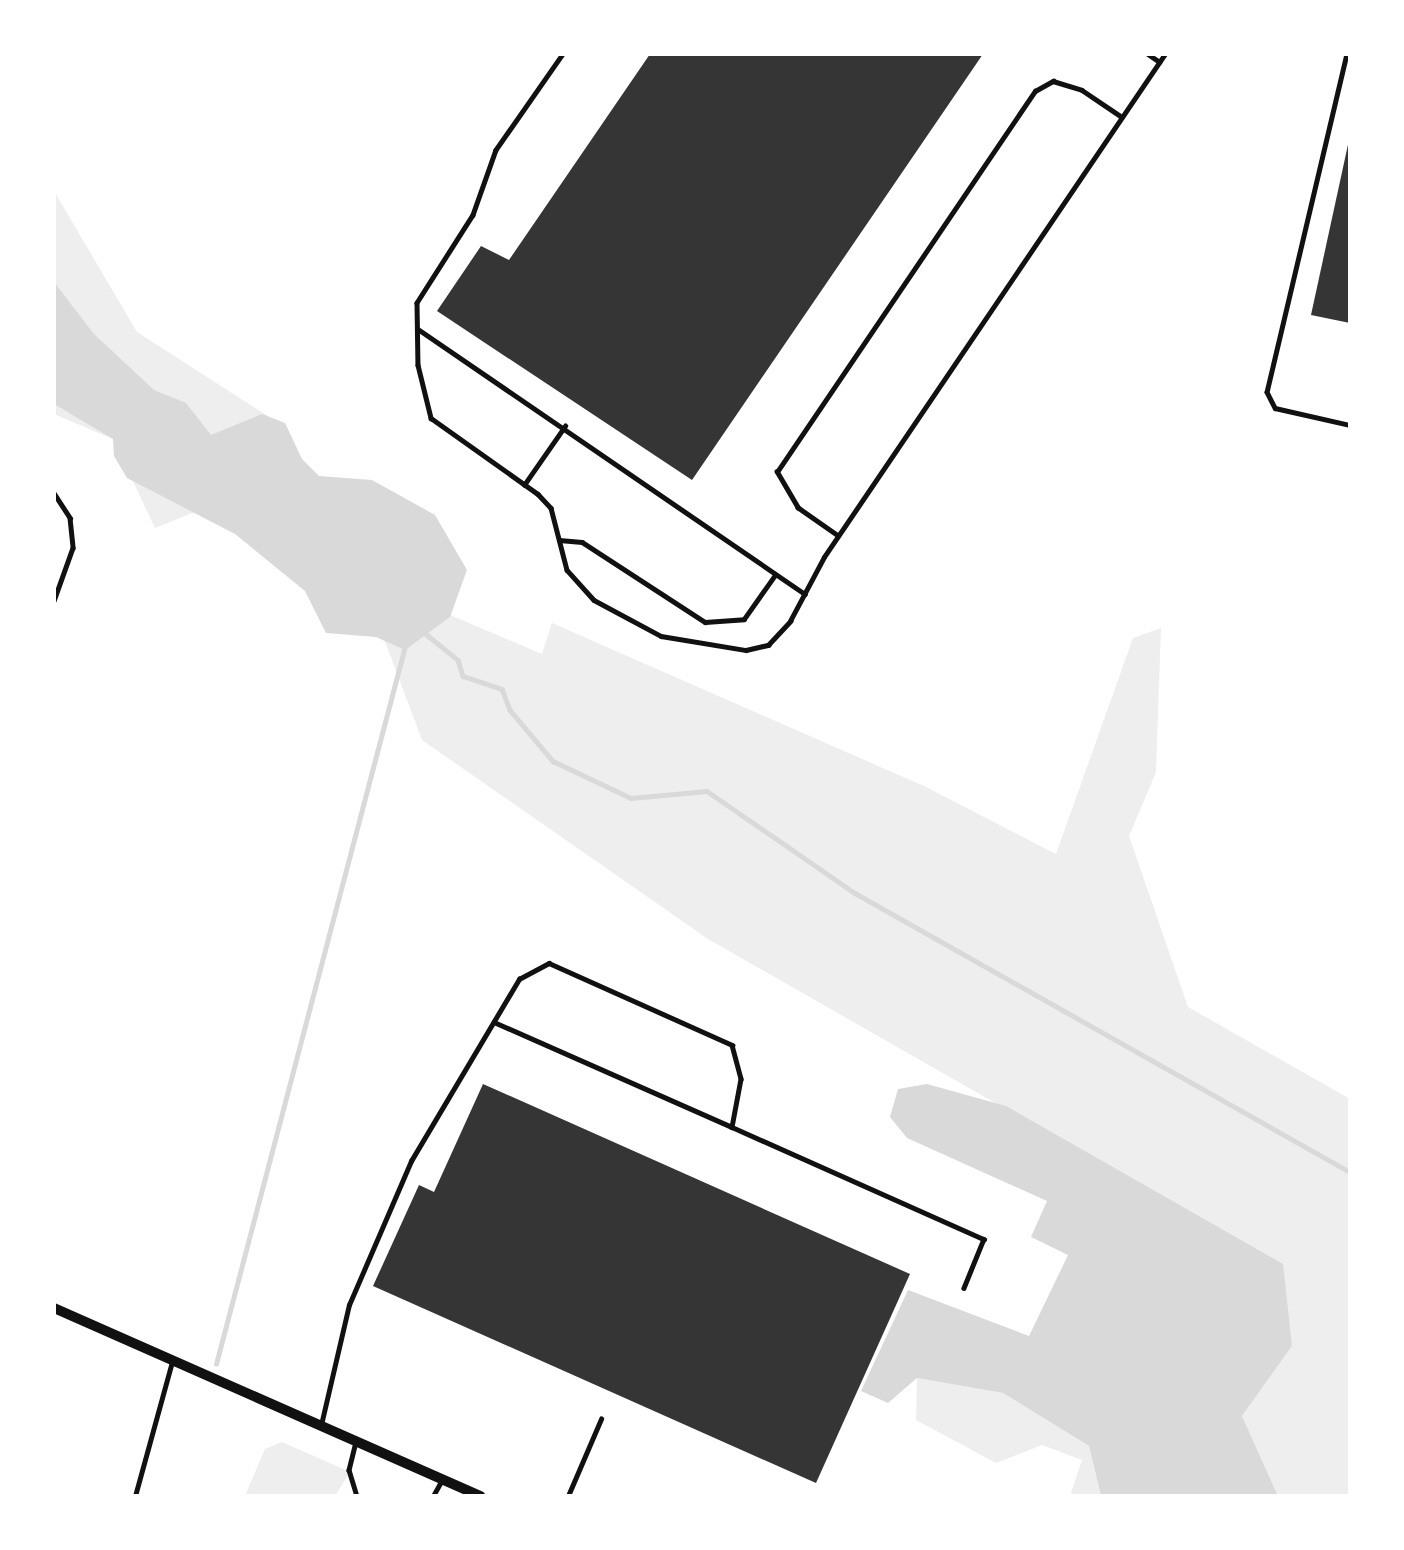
<!DOCTYPE html>
<html>
<head>
<meta charset="utf-8">
<style>
  body { margin:0 }
  #map { position:relative; width:1404px; height:1550px; overflow:hidden; background:#fff; font-family:"Nunito Sans",sans-serif }
  div>[style] { position:absolute }
  [style*='--x'] { left:calc(var(--x)*1px); top:calc(var(--y)*1px); width:calc(var(--w)*1px); rotate:calc(var(--a)*1deg) }
  .green>* { inset:0; background:#eee }
  .water>* { inset:0; background:#d9d9d9 }
  .stream>* { height:4.5px; margin:-2.25px; padding:0 2.25px; transform-origin:2.25px; border-radius:2.25px; background:#d9d9d9 }
  .building>* { inset:0; background:#353535 }
  .service>* { height:4.5px; margin:-2.25px; padding:0 2.25px; transform-origin:2.25px; border-radius:2.25px; background:#111 }
  .secondary>* { height:10px; margin:-5px; padding:0 5px; transform-origin:5px; border-radius:5px; background:#111 }
  span { translate:-50% -50%; white-space:nowrap; text-align:center; line-height:1.15; -webkit-text-stroke:7px #fff; paint-order:stroke }
  .frame { position:absolute; inset:0; border:56px solid #fff; pointer-events:none }
</style>
</head>
<body>
<div id="map">
  <div class="green">
    <div style="clip-path:polygon(54px 191px,137px 332px,288px 429px,230px 498px,155px 528px,113px 439px,54px 414px)"></div>
    <div style="clip-path:polygon(436px 609px,542px 654px,552px 623px,926px 787px,1056px 854px,1133px 638px,1161px 628px,1156px 772px,1129px 836px,1188px 1007px,1350px 1099px,1350px 1496px,1278px 1496px,1242px 1416px,1292px 1346px,1104px 1165px,708px 939px,422px 740px,375px 615px)"></div>
    <div style="clip-path:polygon(917px 1378px,1003px 1393px,1089px 1446px,1101px 1496px,1070px 1496px,1082px 1460px,1042px 1445px,996px 1463px,916px 1420px)"></div>
    <div style="clip-path:polygon(282px 1442px,350px 1472px,335px 1496px,245px 1496px,265px 1449px)"></div>
  </div>
  <div class="water">
    <div style="clip-path:polygon(54px 282px,94px 334px,154px 390px,186px 403px,211px 435px,262px 414px,285px 423px,302px 459px,319px 476px,372px 480px,435px 515px,467px 570px,450px 617px,405px 650px,376px 637px,326px 633px,305px 591px,235px 534px,127px 478px,114px 456px,113px 439px,54px 404px)"></div>
    <div style="clip-path:polygon(927px 1084px,1006px 1106px,1283px 1264px,1292px 1346px,1242px 1416px,1278px 1496px,1101px 1496px,1089px 1446px,1003px 1393px,917px 1378px,888px 1403px,861px 1391px,908px 1290px,1029px 1336px,1068px 1255px,1031px 1237px,1047px 1201px,907px 1138px,890px 1117px,898px 1089px)"></div>
  </div>
  <div class="stream">
    <div style="--x:426;--y:634;--w:41;--a:39.1"></div>
    <div style="--x:458;--y:660;--w:17;--a:73"></div>
    <div style="--x:463;--y:676;--w:41;--a:18.4"></div>
    <div style="--x:502;--y:689;--w:22;--a:69"></div>
    <div style="--x:510;--y:710;--w:67;--a:49.9"></div>
    <div style="--x:553;--y:761;--w:86;--a:25.4"></div>
    <div style="--x:631;--y:798;--w:76;--a:-5.3"></div>
    <div style="--x:707;--y:791;--w:180;--a:34.6"></div>
    <div style="--x:855;--y:893;--w:568;--a:29.41"></div>
    <div style="--x:216;--y:1364;--w:742;--a:-75.25"></div>
  </div>
  <div class="building">
    <div style="clip-path:polygon(650px 54px,983px 54px,692px 480px,437px 311px,481px 246px,509px 260px)"></div>
    <div style="clip-path:polygon(1349px 140px,1350px 140px,1350px 323px,1311px 315px)"></div>
    <div style="clip-path:polygon(483px 1084px,910px 1274px,816px 1483px,373px 1286px,419px 1185px,434px 1192px)"></div>
  </div>
  <div class="service">
    <div style="--x:563;--y:54;--w:117;--a:124.9"></div>
    <div style="--x:496;--y:150;--w:69;--a:109.5"></div>
    <div style="--x:473;--y:215;--w:104;--a:122.5"></div>
    <div style="--x:417;--y:303;--w:62;--a:89.1"></div>
    <div style="--x:418;--y:365;--w:55;--a:76.2"></div>
    <div style="--x:431;--y:418;--w:131;--a:35.4"></div>
    <div style="--x:538;--y:494;--w:19;--a:47"></div>
    <div style="--x:551;--y:508;--w:64;--a:75.5"></div>
    <div style="--x:567;--y:570;--w:40;--a:48"></div>
    <div style="--x:594;--y:600;--w:76;--a:28.2"></div>
    <div style="--x:661;--y:636;--w:86;--a:9.4"></div>
    <div style="--x:746;--y:650;--w:23;--a:-13"></div>
    <div style="--x:768;--y:645;--w:33;--a:-47"></div>
    <div style="--x:790;--y:621;--w:72;--a:-62"></div>
    <div style="--x:824;--y:557;--w:608;--a:-55.87"></div>
    <div style="--x:1148;--y:54;--w:14;--a:34"></div>
    <div style="--x:1347;--y:54;--w:347;--a:103.3"></div>
    <div style="--x:1267;--y:392;--w:18;--a:63"></div>
    <div style="--x:1275;--y:408;--w:77;--a:12.8"></div>
    <div style="--x:418;--y:329;--w:469;--a:34.4"></div>
    <div style="--x:524;--y:485;--w:72;--a:-55.2"></div>
    <div style="--x:54;--y:493;--w:30;--a:57"></div>
    <div style="--x:70;--y:518;--w:30;--a:84"></div>
    <div style="--x:73;--y:548;--w:56;--a:109.7"></div>
    <div style="--x:838;--y:536;--w:49;--a:-145"></div>
    <div style="--x:798;--y:508;--w:42;--a:-120.3"></div>
    <div style="--x:777;--y:472;--w:460;--a:-55.9"></div>
    <div style="--x:1035;--y:91;--w:21;--a:-29"></div>
    <div style="--x:1053;--y:81;--w:30;--a:17"></div>
    <div style="--x:1082;--y:90;--w:48;--a:34"></div>
    <div style="--x:559;--y:540;--w:23;--a:5"></div>
    <div style="--x:582;--y:542;--w:147;--a:33"></div>
    <div style="--x:705;--y:622;--w:39;--a:-4"></div>
    <div style="--x:744;--y:619;--w:54;--a:-54.8"></div>
    <div style="--x:494;--y:1022;--w:260;--a:23.8"></div>
    <div style="--x:321;--y:1425;--w:123;--a:-76.9"></div>
    <div style="--x:349;--y:1305;--w:157;--a:-66.7"></div>
    <div style="--x:411;--y:1161;--w:212;--a:-59.3"></div>
    <div style="--x:519;--y:979;--w:34;--a:-28"></div>
    <div style="--x:549;--y:963;--w:201;--a:24.1"></div>
    <div style="--x:732;--y:1045;--w:35;--a:75"></div>
    <div style="--x:741;--y:1079;--w:49;--a:100.6"></div>
    <div style="--x:732;--y:1127;--w:276;--a:24"></div>
    <div style="--x:984;--y:1239;--w:53;--a:112.2"></div>
    <div style="--x:356;--y:1442;--w:29;--a:104"></div>
    <div style="--x:349;--y:1470;--w:27;--a:73"></div>
    <div style="--x:135;--y:1496;--w:139;--a:-74.6"></div>
    <div style="--x:433;--y:1496;--w:18;--a:-61"></div>
    <div style="--x:568;--y:1496;--w:84;--a:-66.8"></div>
  </div>
  <div class="secondary">
    <div style="--x:54;--y:1308;--w:466;--a:23.8"></div>
  </div>
  <div class="frame"></div>
</div>
</body>
</html>
